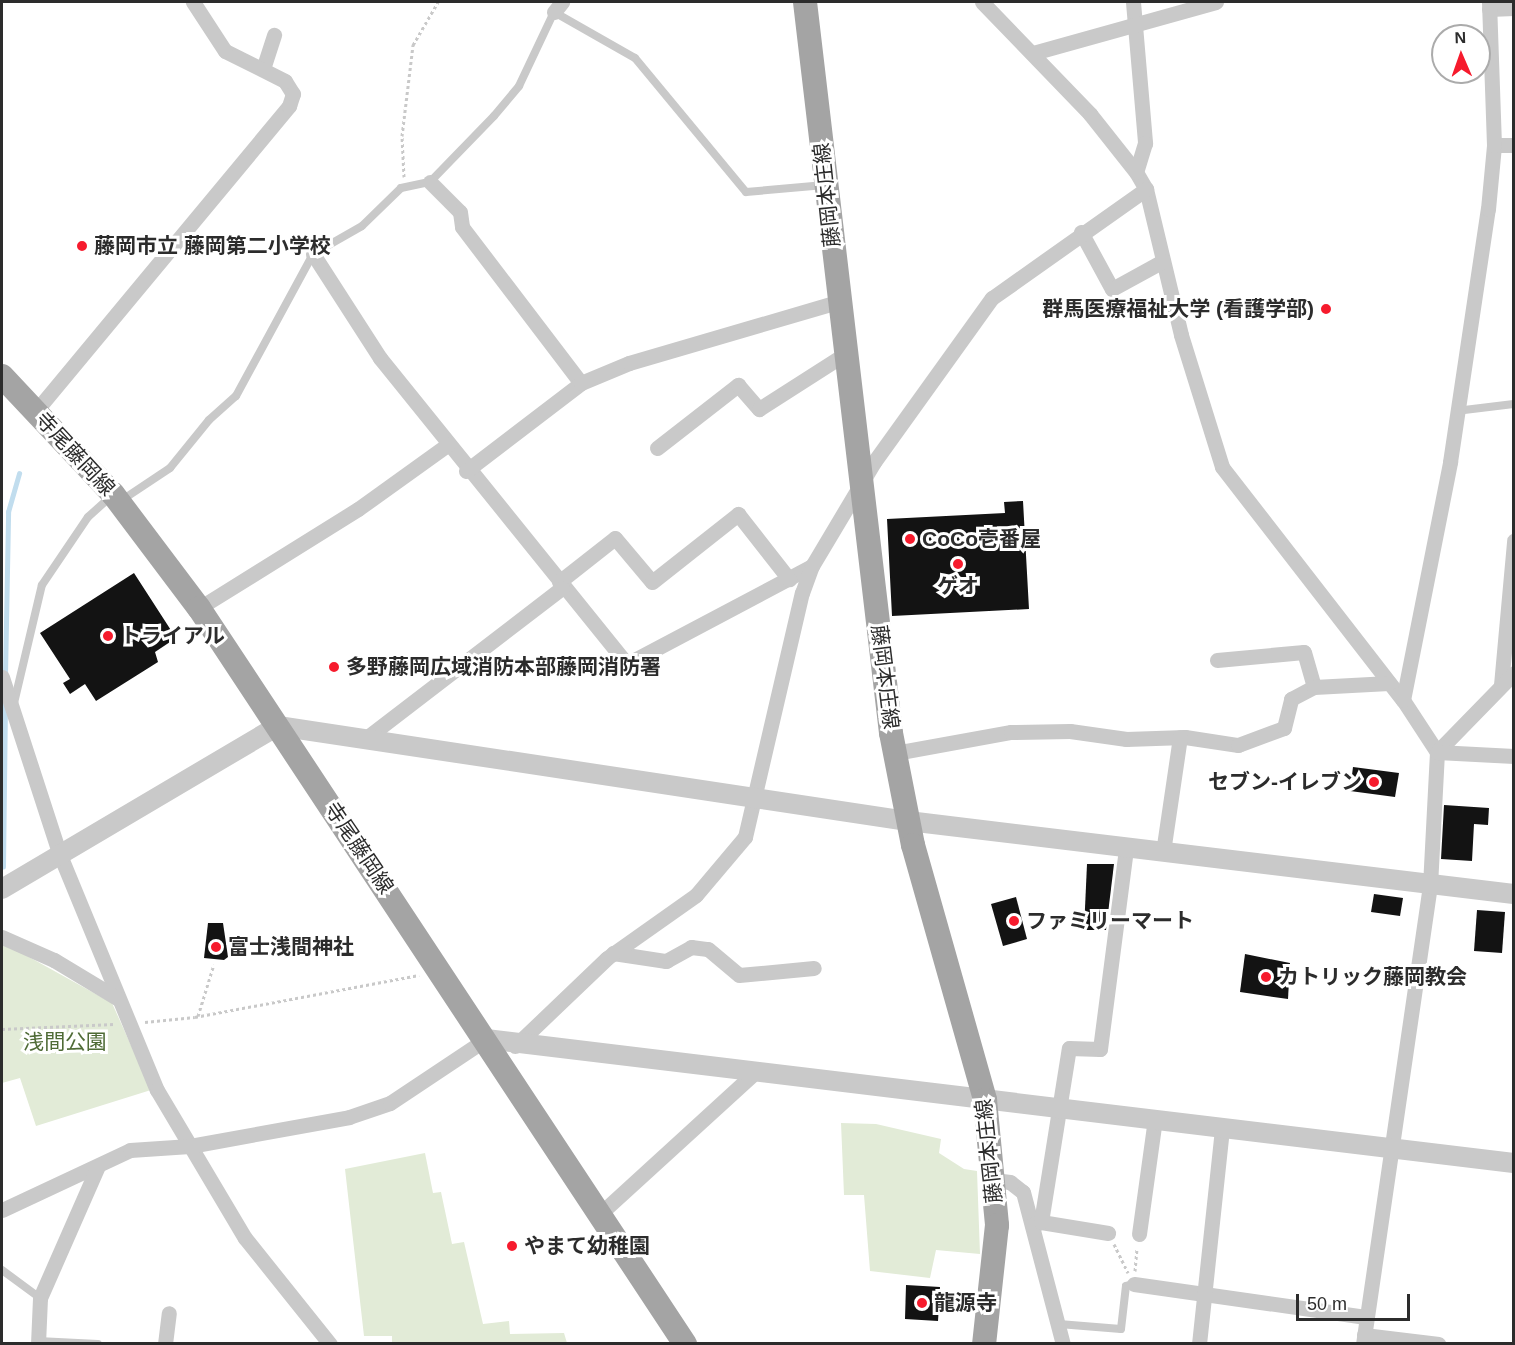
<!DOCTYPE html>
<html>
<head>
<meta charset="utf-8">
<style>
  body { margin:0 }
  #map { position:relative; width:1515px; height:1345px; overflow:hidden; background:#fff; font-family:Helvetica,"Noto Sans JP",sans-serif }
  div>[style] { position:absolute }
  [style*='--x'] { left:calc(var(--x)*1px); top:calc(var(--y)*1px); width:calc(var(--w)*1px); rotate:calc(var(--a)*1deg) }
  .green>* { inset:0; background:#e2ebd7 }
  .stream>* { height:4.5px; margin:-2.25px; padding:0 2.25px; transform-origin:2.25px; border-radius:2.25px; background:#c1ddee }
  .building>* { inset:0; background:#131313 }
  .path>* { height:3px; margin-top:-1.5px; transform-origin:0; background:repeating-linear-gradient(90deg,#c9c9c9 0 3px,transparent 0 6px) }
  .service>* { height:8px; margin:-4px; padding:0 4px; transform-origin:4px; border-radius:4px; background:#c9c9c9 }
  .minor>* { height:15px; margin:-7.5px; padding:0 7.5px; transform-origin:7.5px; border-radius:7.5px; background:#c9c9c9 }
  .tertiary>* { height:20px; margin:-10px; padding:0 10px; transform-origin:10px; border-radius:10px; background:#c9c9c9 }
  .primary>* { height:24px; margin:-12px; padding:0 12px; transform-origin:12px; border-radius:12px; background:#a4a4a4 }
  .dots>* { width:16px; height:16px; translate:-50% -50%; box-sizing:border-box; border:3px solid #fff; border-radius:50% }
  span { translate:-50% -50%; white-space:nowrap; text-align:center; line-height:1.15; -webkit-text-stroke:6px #fff; paint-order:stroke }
  .street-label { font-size:21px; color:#2c2c2c }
  .poi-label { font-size:21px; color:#2c2c2c; font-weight:700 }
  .left { translate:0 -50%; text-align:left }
  .right { translate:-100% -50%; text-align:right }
  .park-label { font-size:21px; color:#4f6b36 }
  .frame { position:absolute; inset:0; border:3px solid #2c2c2c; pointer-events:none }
  .north { position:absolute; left:1431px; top:24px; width:60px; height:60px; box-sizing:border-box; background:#fff; border:2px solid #ababab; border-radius:50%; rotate:358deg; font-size:16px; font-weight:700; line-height:24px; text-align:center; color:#2c2c2c }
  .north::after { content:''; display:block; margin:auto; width:21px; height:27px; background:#f61b2d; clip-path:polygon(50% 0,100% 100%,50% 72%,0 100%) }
  .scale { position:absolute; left:1296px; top:1294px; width:114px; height:27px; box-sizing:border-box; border:3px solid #2c2c2c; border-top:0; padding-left:8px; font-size:18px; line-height:21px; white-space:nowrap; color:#2c2c2c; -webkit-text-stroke:4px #fff; paint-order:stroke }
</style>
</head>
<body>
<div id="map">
  <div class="green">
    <div style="clip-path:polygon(2px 942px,112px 1003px,151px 1090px,36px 1126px,20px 1078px,2px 1083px)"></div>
    <div style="clip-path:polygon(841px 1123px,876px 1124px,941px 1139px,939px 1153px,964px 1169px,977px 1171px,980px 1254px,936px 1250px,930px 1278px,870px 1271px,864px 1195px,844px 1195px)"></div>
    <div style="clip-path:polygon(425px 1153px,433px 1193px,441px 1192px,452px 1244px,464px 1242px,483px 1324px,509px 1321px,510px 1334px,564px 1333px,567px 1343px,392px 1344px,392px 1336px,364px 1336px,345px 1169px)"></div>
  </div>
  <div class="stream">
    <div style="--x:5;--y:675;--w:163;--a:-88.9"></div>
    <div style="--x:8;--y:512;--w:40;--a:-74"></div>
    <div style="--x:3;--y:867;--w:162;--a:-89.3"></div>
  </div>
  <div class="building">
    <div style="clip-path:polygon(1023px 501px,1029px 609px,892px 616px,887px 519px,1005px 513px,1004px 502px)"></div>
    <div style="clip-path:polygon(134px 573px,176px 638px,155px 652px,158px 662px,96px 701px,85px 684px,70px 694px,63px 683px,70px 679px,40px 633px)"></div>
    <div style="clip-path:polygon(1353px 767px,1399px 773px,1395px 797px,1350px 791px)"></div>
    <div style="clip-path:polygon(1444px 805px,1489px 808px,1488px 825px,1474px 824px,1472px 861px,1441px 859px)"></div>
    <div style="clip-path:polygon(1087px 864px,1114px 864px,1106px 930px,1084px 930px)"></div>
    <div style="clip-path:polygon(1374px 894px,1403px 898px,1400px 916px,1371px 912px)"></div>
    <div style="clip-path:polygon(1016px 897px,1027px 939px,1003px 946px,991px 904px)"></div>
    <div style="clip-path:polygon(1477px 910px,1505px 912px,1502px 953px,1474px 951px)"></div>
    <div style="clip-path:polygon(208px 923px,223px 923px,228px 957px,224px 960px,204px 958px)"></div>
    <div style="clip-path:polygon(1245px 954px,1290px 963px,1288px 999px,1240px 992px)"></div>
    <div style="clip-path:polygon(906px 1285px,940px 1287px,938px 1321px,905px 1319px)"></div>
  </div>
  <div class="path">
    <div style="--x:404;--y:177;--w:41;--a:-92.8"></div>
    <div style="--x:402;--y:136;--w:92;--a:-83.1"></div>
    <div style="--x:413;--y:45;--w:50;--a:-59.8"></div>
    <div style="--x:198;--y:1016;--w:54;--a:-72.9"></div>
    <div style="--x:145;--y:1022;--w:50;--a:-5.7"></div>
    <div style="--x:195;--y:1017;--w:228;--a:-10.6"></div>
    <div style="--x:2;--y:1029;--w:112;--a:-2.6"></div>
    <div style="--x:1114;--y:1244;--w:32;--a:64"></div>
    <div style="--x:1135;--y:1271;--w:23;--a:-85"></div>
  </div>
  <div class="service">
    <div style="--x:1456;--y:411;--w:58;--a:-6.9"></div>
    <div style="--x:122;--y:500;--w:58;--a:-33.7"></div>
    <div style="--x:170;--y:468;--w:62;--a:-50.9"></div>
    <div style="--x:209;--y:420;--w:36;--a:-42"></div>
    <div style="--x:236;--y:396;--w:162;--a:-61.5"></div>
    <div style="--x:313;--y:254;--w:56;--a:-29.7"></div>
    <div style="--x:362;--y:226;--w:54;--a:-44.3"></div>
    <div style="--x:401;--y:188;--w:30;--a:-12"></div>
    <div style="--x:430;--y:182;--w:92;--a:-45.9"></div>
    <div style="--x:494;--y:116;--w:39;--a:-50"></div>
    <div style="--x:519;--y:86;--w:82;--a:-64.7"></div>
    <div style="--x:554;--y:12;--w:93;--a:29.6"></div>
    <div style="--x:635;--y:58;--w:174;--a:50.4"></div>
    <div style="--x:746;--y:192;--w:79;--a:-5.1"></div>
    <div style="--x:14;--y:703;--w:121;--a:-76.7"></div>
    <div style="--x:42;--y:585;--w:82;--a:-55.9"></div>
    <div style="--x:88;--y:517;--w:30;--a:-42"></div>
    <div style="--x:2;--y:1270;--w:47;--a:36.4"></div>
    <div style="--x:1059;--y:1324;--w:62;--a:4.6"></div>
    <div style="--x:1121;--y:1329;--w:43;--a:-83.4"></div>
    <div style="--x:1126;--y:1286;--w:8;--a:-14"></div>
    <div style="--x:38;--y:1341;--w:60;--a:2.9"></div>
  </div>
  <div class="minor">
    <div style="--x:982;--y:2;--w:156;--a:46"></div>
    <div style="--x:1090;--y:114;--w:74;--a:51.6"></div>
    <div style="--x:1136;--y:172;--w:20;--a:60"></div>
    <div style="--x:1146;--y:189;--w:150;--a:76.5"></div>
    <div style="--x:1181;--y:335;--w:138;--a:72.7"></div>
    <div style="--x:1222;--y:467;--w:295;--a:52.2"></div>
    <div style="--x:1403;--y:700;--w:62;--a:56.8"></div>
    <div style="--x:1437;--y:752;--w:133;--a:93"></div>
    <div style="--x:1430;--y:885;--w:464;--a:98.3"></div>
    <div style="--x:1133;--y:2;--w:142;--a:85.1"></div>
    <div style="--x:1145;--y:143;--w:30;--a:107"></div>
    <div style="--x:1489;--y:9;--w:25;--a:-2"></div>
    <div style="--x:554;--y:12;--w:13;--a:-51"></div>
    <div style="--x:1033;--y:53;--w:190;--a:-15.6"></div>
    <div style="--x:263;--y:69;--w:36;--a:-72"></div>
    <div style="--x:1494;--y:145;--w:20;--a:0"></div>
    <div style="--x:430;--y:182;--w:42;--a:45"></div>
    <div style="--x:460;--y:212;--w:15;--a:82"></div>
    <div style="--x:462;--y:227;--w:196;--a:52.7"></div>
    <div style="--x:1081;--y:232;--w:65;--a:61.5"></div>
    <div style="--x:1112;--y:289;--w:58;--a:-28.8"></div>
    <div style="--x:313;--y:254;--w:124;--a:57.2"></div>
    <div style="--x:380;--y:358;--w:393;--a:51.1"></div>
    <div style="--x:627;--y:664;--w:209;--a:-27.9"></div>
    <div style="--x:35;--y:412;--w:398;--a:-50.3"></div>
    <div style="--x:289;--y:106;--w:13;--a:-72"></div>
    <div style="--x:293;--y:94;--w:15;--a:-122"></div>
    <div style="--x:285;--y:81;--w:67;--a:-153.4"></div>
    <div style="--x:225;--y:51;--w:59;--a:-123.1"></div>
    <div style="--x:657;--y:448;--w:103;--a:-37.9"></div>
    <div style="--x:738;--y:385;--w:32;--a:49"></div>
    <div style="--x:759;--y:409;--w:102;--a:-32.6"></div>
    <div style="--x:466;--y:471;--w:145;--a:-37.4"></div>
    <div style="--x:581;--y:383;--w:52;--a:-22.6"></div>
    <div style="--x:629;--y:363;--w:218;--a:-16.3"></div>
    <div style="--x:559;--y:582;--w:71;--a:-38.2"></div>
    <div style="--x:615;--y:538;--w:57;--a:49.9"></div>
    <div style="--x:652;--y:582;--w:110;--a:-38.3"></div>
    <div style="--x:738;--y:514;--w:83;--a:51.9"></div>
    <div style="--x:199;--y:608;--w:187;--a:-31.9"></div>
    <div style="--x:358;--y:509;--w:110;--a:-35.7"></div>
    <div style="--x:1217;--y:660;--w:87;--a:-5.3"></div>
    <div style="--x:1304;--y:652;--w:36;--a:74"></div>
    <div style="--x:2;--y:677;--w:187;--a:72"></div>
    <div style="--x:60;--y:855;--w:254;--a:67.6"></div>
    <div style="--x:157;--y:1090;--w:172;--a:59.3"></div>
    <div style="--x:245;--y:1238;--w:136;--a:51.3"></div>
    <div style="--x:1501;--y:685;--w:145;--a:-84.8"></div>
    <div style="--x:1403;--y:700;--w:243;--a:-78.8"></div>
    <div style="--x:1450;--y:462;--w:256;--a:-81.5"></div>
    <div style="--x:1488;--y:209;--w:64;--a:-84.6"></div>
    <div style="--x:1494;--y:145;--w:143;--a:-92"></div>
    <div style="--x:365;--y:739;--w:248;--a:-37.5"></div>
    <div style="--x:1437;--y:752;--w:110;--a:-45.7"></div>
    <div style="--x:1437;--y:752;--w:77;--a:3"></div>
    <div style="--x:895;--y:753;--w:118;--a:-10.3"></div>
    <div style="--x:1011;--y:732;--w:59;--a:-1"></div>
    <div style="--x:1070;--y:731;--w:57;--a:8.1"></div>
    <div style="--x:1126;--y:739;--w:59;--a:-1.9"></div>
    <div style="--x:1185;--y:737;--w:54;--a:8.6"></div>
    <div style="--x:1238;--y:745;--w:49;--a:-20.3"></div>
    <div style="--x:1284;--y:728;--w:30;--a:-76"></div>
    <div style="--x:1291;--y:699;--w:26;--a:-28"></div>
    <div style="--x:1314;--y:687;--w:75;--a:-3.1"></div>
    <div style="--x:1163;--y:852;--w:116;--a:-81.6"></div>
    <div style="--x:2;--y:937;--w:57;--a:23.9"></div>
    <div style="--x:54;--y:960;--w:74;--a:31.1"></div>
    <div style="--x:613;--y:953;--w:54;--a:8.6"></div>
    <div style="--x:666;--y:961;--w:29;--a:-29"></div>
    <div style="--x:691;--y:947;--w:17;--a:7"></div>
    <div style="--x:708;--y:949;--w:40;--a:40"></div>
    <div style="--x:739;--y:975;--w:75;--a:-5.3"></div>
    <div style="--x:515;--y:1046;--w:127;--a:-43.7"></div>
    <div style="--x:607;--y:958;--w:109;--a:-35.3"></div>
    <div style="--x:696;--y:895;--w:76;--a:-49.8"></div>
    <div style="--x:745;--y:837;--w:251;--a:-76.9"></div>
    <div style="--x:802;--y:593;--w:29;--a:-70"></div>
    <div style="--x:812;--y:566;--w:121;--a:-59.2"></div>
    <div style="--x:874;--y:462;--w:202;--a:-54.3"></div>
    <div style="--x:992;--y:298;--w:189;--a:-35.3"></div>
    <div style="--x:994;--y:1180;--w:16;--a:7"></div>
    <div style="--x:1010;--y:1182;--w:16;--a:38"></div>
    <div style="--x:1023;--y:1192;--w:157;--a:75.3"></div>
    <div style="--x:2;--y:1210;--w:141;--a:-25.1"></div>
    <div style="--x:130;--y:1150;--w:60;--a:-3.8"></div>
    <div style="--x:190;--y:1146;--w:162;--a:-10.3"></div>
    <div style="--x:349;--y:1117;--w:43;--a:-18.9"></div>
    <div style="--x:390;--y:1103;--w:115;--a:-33.7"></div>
    <div style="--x:602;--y:1212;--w:203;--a:-42.4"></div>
    <div style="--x:1041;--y:1222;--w:68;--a:9.3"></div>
    <div style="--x:1032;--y:1225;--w:9;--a:-18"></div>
    <div style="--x:1041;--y:1222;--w:176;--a:-80.9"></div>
    <div style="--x:1069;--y:1048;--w:31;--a:2"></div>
    <div style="--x:1100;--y:1049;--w:203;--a:-82.6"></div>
    <div style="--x:1139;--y:1234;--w:116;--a:-82.1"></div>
    <div style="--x:1134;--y:1284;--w:234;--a:8.1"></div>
    <div style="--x:1364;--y:1335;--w:75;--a:6.9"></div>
    <div style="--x:38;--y:1344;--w:46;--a:-87.5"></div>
    <div style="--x:40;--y:1298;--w:144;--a:-66.3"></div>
    <div style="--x:165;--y:1344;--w:31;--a:-83"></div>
    <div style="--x:1199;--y:1344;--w:218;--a:-83.9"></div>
  </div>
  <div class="tertiary">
    <div style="--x:2;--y:889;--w:321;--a:-30.6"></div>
    <div style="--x:278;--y:726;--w:637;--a:8.58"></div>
    <div style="--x:908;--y:821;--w:610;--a:6.87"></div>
    <div style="--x:486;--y:1039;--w:1035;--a:6.88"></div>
  </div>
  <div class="primary">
    <div style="--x:805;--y:2;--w:736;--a:83.29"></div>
    <div style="--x:891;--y:733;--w:114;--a:78.9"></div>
    <div style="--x:913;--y:845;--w:265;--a:74.2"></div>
    <div style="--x:985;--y:1100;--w:126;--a:84.5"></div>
    <div style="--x:997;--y:1225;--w:120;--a:96.2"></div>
    <div style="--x:2;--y:376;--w:162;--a:46.8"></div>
    <div style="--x:113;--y:494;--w:143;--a:53"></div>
    <div style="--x:199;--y:608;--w:882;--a:56.56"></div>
  </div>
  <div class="dots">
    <div style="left:82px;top:246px;background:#f61b2d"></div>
    <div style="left:1326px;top:309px;background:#f61b2d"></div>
    <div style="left:910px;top:539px;background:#f61b2d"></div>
    <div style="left:958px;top:564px;background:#f61b2d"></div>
    <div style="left:108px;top:636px;background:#f61b2d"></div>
    <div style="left:334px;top:667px;background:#f61b2d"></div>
    <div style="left:1374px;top:782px;background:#f61b2d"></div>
    <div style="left:1014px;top:921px;background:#f61b2d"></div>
    <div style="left:216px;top:947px;background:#f61b2d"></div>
    <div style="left:1266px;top:977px;background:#f61b2d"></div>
    <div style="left:512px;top:1246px;background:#f61b2d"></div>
    <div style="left:922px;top:1303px;background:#f61b2d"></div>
  </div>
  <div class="street-label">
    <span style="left:827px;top:195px;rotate:-96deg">藤岡本庄線</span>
    <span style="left:75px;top:454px;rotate:47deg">寺尾藤岡線</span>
    <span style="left:885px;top:677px;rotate:83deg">藤岡本庄線</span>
    <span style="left:359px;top:848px;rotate:56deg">寺尾藤岡線</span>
    <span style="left:989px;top:1151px;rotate:-96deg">藤岡本庄線</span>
  </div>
  <div class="poi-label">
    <span class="left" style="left:94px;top:246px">藤岡市立 藤岡第二小学校</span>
    <span class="right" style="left:1314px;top:309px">群馬医療福祉大学 (看護学部)</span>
    <span class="left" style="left:922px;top:539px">CoCo壱番屋</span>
    <span style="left:958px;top:586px">ゲオ</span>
    <span class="left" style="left:120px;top:636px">トライアル</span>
    <span class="left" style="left:346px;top:667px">多野藤岡広域消防本部藤岡消防署</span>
    <span class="right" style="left:1362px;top:782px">セブン-イレブン</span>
    <span class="left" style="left:1026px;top:921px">ファミリーマート</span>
    <span class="left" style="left:228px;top:947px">富士浅間神社</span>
    <span class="left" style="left:1278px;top:977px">カトリック藤岡教会</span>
    <span class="left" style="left:524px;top:1246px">やまて幼稚園</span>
    <span class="left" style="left:934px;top:1303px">龍源寺</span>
  </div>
  <div class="park-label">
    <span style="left:65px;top:1042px">浅間公園</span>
  </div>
  <div class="frame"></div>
  <div class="north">N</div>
  <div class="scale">50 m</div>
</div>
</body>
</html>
